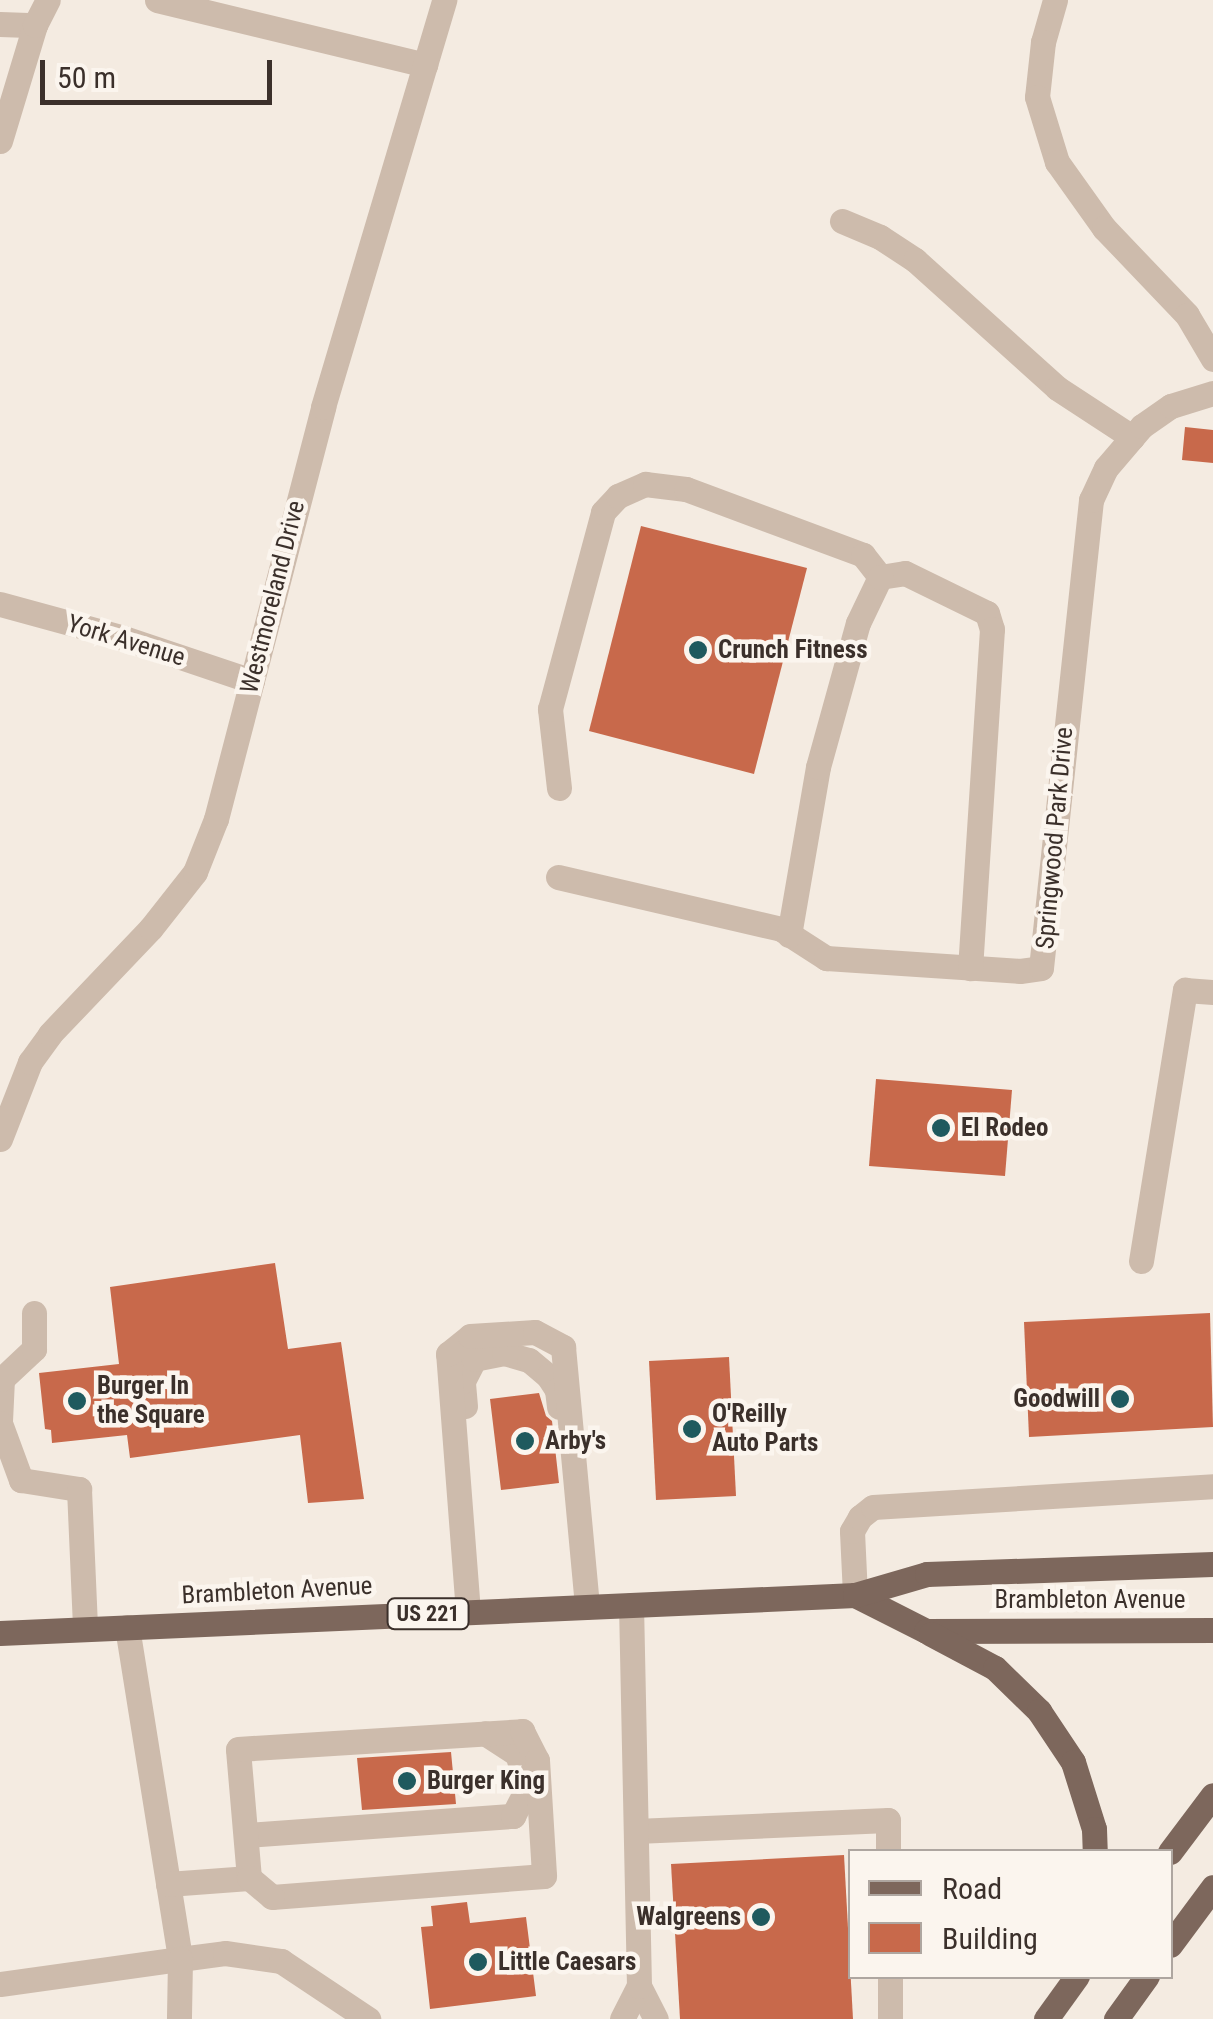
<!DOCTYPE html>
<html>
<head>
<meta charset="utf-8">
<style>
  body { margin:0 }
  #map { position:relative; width:1213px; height:2019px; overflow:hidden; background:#f4ebe1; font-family:"Roboto Condensed",sans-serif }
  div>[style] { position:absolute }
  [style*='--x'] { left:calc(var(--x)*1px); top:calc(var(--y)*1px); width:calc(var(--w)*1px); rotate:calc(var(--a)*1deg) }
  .building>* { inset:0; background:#c8694b }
  .minor>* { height:25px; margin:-12.5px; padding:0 12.5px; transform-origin:12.5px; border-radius:12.5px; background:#cdbbac }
  .major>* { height:25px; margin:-12.5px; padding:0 12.5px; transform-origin:12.5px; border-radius:12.5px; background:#7d675c }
  .dots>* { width:28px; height:28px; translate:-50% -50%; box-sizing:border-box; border:5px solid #fbf5ee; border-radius:50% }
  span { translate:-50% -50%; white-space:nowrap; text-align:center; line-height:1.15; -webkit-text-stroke:9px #fbf5ee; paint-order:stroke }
  .shield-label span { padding:2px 8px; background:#fbf5ee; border:2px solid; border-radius:8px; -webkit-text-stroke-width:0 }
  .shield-label { font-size:22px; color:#3b302b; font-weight:700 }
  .street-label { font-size:25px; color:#3b302b }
  .poi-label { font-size:25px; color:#3b302b; font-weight:700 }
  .left { translate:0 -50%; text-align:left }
  .right { translate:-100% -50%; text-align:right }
  .legend { position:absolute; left:848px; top:1849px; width:325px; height:130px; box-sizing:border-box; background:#fbf5ee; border:2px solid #aea6a0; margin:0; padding:12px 18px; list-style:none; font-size:30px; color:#3b302b }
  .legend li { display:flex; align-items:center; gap:20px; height:50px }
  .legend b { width:50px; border:2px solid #aea6a0 }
  .scale { position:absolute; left:40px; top:60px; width:232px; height:45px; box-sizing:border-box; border:5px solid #3b302b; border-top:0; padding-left:12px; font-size:30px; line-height:35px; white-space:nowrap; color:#3b302b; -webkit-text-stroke:8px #fbf5ee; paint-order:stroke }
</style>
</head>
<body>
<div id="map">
  <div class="building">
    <div style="clip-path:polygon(1185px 427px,1213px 430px,1213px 463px,1182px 460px)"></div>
    <div style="clip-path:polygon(641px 526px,807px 568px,754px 774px,589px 731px)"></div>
    <div style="clip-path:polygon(876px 1079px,1012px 1090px,1005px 1176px,869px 1166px)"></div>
    <div style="clip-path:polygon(275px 1263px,288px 1349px,341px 1342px,364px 1499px,308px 1503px,300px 1435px,130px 1458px,127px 1435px,52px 1443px,51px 1430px,45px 1429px,39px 1373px,119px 1364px,110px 1287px)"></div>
    <div style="clip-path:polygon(1210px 1313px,1213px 1427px,1029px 1437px,1024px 1322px)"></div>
    <div style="clip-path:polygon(729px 1357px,736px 1496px,656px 1500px,649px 1361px)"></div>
    <div style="clip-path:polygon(539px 1393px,546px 1416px,552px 1421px,559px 1483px,501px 1490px,490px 1399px)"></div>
    <div style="clip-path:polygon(451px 1752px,456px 1804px,362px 1810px,357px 1758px)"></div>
    <div style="clip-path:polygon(844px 1855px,853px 2019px,680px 2019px,671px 1864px)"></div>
    <div style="clip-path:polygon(467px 1902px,470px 1923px,526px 1917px,536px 1996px,430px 2009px,421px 1927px,433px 1926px,431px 1906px)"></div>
  </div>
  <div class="minor">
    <div style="--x:157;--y:0;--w:276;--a:13.6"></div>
    <div style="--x:1055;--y:0;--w:44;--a:105.9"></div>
    <div style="--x:1043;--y:42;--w:55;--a:96.2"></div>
    <div style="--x:1037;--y:97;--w:68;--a:72.9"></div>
    <div style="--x:1057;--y:162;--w:81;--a:54.5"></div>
    <div style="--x:1104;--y:228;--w:120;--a:46.3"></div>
    <div style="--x:1187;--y:315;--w:51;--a:59.4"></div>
    <div style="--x:0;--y:24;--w:35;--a:2"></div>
    <div style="--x:0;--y:141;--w:121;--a:-73.2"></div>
    <div style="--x:35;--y:25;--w:28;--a:-63"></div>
    <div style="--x:842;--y:221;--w:41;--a:22.8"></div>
    <div style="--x:880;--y:237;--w:42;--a:33.3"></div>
    <div style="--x:915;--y:260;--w:191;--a:42"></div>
    <div style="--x:1057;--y:388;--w:90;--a:33.2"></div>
    <div style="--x:0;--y:604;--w:129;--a:15.3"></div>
    <div style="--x:124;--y:638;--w:135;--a:18.6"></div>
    <div style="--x:559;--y:788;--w:80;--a:-96.5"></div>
    <div style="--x:550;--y:709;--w:204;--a:-74.9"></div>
    <div style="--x:603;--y:512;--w:22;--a:-47"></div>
    <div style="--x:618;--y:496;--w:30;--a:-24"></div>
    <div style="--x:645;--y:484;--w:41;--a:7"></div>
    <div style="--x:686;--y:489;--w:189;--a:20.4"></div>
    <div style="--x:863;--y:555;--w:28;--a:52"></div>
    <div style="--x:558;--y:877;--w:229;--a:13.1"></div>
    <div style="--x:781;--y:929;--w:54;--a:32.8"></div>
    <div style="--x:826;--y:958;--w:194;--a:3.8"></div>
    <div style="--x:1020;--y:971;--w:21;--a:-8"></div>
    <div style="--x:1041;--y:968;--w:471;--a:-83.9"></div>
    <div style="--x:1091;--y:500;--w:35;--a:-65"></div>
    <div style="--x:1106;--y:468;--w:55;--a:-49.4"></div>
    <div style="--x:1142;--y:426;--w:35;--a:-35"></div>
    <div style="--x:1171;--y:406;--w:44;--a:-17.2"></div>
    <div style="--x:789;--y:935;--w:170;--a:-80.2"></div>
    <div style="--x:818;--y:767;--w:149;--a:-74.5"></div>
    <div style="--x:858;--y:623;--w:51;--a:-64.4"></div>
    <div style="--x:880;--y:577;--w:25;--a:-9"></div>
    <div style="--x:905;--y:573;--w:91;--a:26"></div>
    <div style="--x:987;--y:613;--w:17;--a:73"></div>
    <div style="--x:992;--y:629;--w:340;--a:93.7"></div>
    <div style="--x:0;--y:1139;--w:83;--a:-68.7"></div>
    <div style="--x:30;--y:1062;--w:34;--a:-54"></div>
    <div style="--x:50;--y:1034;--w:146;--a:-46.4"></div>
    <div style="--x:151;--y:928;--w:71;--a:-51.8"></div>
    <div style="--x:195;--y:872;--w:57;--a:-68.4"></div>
    <div style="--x:216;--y:819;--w:426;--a:-75.4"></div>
    <div style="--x:323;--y:407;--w:425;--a:-73.4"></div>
    <div style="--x:1141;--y:1261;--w:275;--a:-80.8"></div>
    <div style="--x:1185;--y:990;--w:28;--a:4"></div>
    <div style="--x:465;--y:1406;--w:25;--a:-95"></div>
    <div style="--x:463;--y:1381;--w:25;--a:-63"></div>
    <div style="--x:474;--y:1359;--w:31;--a:-11"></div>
    <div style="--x:504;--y:1353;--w:26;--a:16"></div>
    <div style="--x:529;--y:1360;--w:25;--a:40"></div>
    <div style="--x:548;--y:1376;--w:17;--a:57"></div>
    <div style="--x:557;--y:1390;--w:17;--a:83"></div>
    <div style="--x:0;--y:1421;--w:42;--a:-87.3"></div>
    <div style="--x:2;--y:1379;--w:44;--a:-43.2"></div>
    <div style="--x:34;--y:1349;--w:36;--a:-90"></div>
    <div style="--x:0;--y:1423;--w:61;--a:69.8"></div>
    <div style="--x:21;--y:1480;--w:59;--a:8.8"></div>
    <div style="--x:79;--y:1489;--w:140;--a:87.5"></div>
    <div style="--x:855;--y:1595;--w:64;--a:-92.7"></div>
    <div style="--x:852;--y:1531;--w:16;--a:-60"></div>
    <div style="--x:860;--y:1517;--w:16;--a:-38"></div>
    <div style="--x:873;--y:1507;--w:341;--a:-3.5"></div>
    <div style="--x:468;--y:1612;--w:259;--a:-94.4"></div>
    <div style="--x:448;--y:1354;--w:28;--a:-39"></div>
    <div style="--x:470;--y:1336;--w:65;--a:-3.5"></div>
    <div style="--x:535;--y:1332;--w:32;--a:28"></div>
    <div style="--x:563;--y:1347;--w:261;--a:84.7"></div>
    <div style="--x:127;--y:1627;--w:336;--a:80.9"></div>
    <div style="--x:180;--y:1959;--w:45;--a:-7.6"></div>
    <div style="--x:225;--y:1953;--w:57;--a:8.1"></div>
    <div style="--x:281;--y:1961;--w:105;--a:33.7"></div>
    <div style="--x:636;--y:1831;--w:252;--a:-2.5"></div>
    <div style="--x:888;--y:1820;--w:32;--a:90"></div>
    <div style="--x:246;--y:1835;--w:268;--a:-4.1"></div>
    <div style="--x:513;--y:1816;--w:31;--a:-63"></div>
    <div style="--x:527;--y:1788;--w:35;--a:-106"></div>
    <div style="--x:517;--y:1754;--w:38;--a:-147"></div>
    <div style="--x:168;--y:1884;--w:81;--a:-4.2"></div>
    <div style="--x:249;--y:1878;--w:129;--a:-94.9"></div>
    <div style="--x:238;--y:1749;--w:285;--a:-3.6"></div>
    <div style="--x:522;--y:1731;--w:33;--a:63"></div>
    <div style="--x:537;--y:1760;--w:116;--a:86.5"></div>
    <div style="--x:544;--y:1876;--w:273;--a:175.6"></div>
    <div style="--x:272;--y:1897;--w:30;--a:-140"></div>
    <div style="--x:890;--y:1976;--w:43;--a:90"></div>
    <div style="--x:0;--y:1984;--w:182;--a:-7.9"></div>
    <div style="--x:180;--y:1959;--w:60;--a:91"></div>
    <div style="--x:639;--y:1986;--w:37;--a:63"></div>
    <div style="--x:622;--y:2019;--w:37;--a:-63"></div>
    <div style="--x:639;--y:1986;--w:381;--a:-91.2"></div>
  </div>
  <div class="major">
    <div style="--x:855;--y:1595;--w:80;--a:26.9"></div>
    <div style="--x:926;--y:1631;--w:287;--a:-0.2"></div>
    <div style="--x:0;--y:1633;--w:856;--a:-2.54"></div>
    <div style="--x:855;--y:1595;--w:75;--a:-16.3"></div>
    <div style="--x:927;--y:1574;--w:286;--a:-2"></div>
    <div style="--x:931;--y:1634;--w:72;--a:28"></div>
    <div style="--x:995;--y:1668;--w:62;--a:44.3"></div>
    <div style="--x:1039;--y:1711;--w:61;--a:56.3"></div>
    <div style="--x:1073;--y:1762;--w:70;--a:72.6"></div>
    <div style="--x:1094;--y:1829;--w:23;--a:88"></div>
    <div style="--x:1170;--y:1852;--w:71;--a:-53"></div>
    <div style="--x:1170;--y:1945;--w:72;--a:-53.4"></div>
    <div style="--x:1046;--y:2019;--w:53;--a:-54.2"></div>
    <div style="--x:1116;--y:2019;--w:53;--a:-54.2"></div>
  </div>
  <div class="dots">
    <div style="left:698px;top:650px;background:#1f5a5e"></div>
    <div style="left:941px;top:1128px;background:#1f5a5e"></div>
    <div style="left:1120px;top:1399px;background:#1f5a5e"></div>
    <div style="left:77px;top:1401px;background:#1f5a5e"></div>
    <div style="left:692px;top:1429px;background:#1f5a5e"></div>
    <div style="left:525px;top:1441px;background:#1f5a5e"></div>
    <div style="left:407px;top:1781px;background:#1f5a5e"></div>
    <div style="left:761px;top:1917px;background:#1f5a5e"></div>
    <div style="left:478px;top:1962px;background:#1f5a5e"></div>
  </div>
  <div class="shield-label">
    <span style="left:428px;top:1614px">US 221</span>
  </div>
  <div class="street-label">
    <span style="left:273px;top:597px;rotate:-76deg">Westmoreland Drive</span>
    <span style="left:126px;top:641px;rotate:17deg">York Avenue</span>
    <span style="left:1055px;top:838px;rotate:-85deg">Springwood Park Drive</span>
    <span style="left:277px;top:1591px;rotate:-3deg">Brambleton Avenue</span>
    <span style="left:1090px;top:1600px">Brambleton Avenue</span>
  </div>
  <div class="poi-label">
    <span class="left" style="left:718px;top:650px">Crunch Fitness</span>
    <span class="left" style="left:961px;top:1128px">El Rodeo</span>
    <span class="left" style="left:97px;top:1401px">Burger In<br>the Square</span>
    <span class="right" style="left:1100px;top:1399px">Goodwill</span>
    <span class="left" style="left:712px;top:1429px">O'Reilly<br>Auto Parts</span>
    <span class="left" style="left:545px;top:1441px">Arby's</span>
    <span class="left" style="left:427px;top:1781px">Burger King</span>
    <span class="right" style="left:741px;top:1917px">Walgreens</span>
    <span class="left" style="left:498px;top:1962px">Little Caesars</span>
  </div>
  <ul class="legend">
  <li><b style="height:12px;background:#7d675c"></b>Road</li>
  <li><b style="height:28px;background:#c8694b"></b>Building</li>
  </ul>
  <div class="scale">50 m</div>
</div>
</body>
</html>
